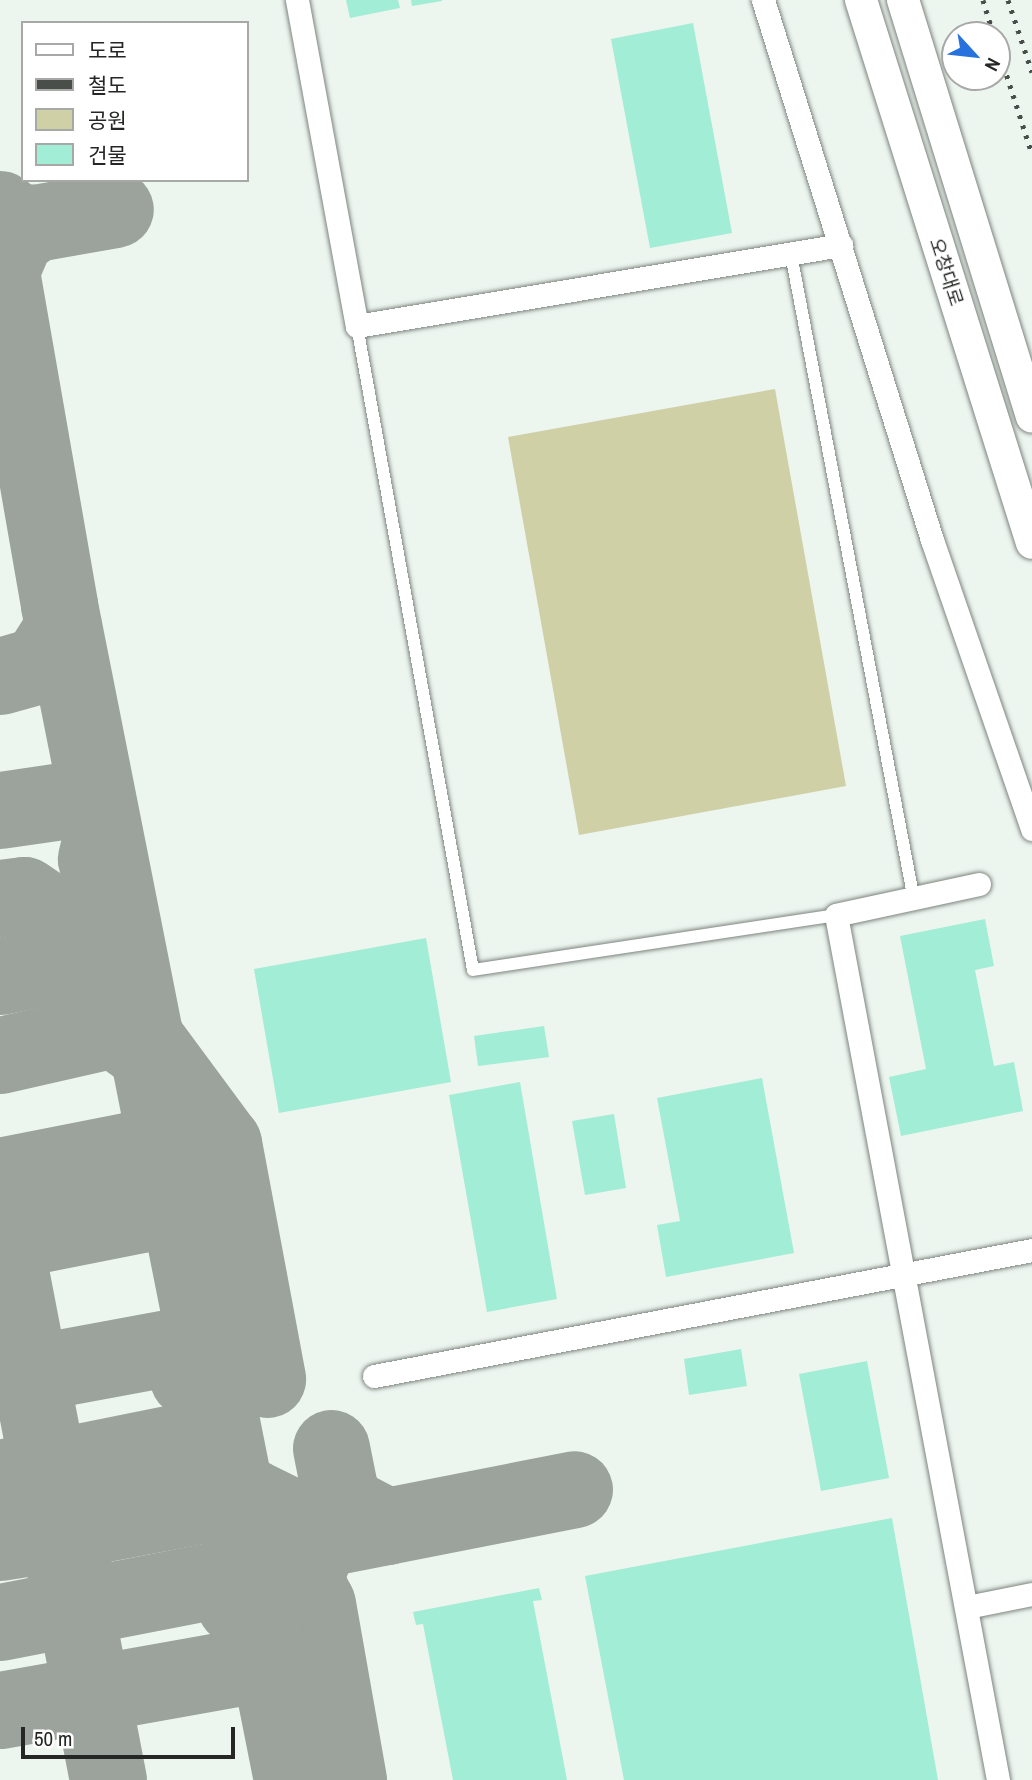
<!DOCTYPE html>
<html>
<head>
<meta charset="utf-8">
<style>
  body { margin:0 }
  #map { position:relative; width:1032px; height:1780px; overflow:hidden; background:#edf5ef; font-family:"Archivo Narrow","Noto Sans KR",sans-serif }
  div>[style] { position:absolute }
  [style*='--x'] { left:calc(var(--x)*1px); top:calc(var(--y)*1px); width:calc(var(--w)*1px); rotate:calc(var(--a)*1deg) }
  .green>* { inset:0; background:#d0d0a7 }
  .taxiway>* { height:77px; margin:-38.5px; padding:0 38.5px; transform-origin:38.5px; border-radius:38.5px; background:#9ca29c }
  .building>* { inset:0; background:#a2edd5 }
  .roads { filter:drop-shadow(0 0 2px #7e8580) drop-shadow(0 0 2px #7e8580) }
  .lane>* { height:12px; margin:-6px; padding:0 6px; transform-origin:6px; border-radius:6px; background:#fff }
  .street>* { height:23px; margin:-11.5px; padding:0 11.5px; transform-origin:11.5px; border-radius:11.5px; background:#fff }
  .secondary>* { height:32px; margin:-16px; padding:0 16px; transform-origin:16px; border-radius:16px; background:#fff }
  .rail>* { height:5px; margin-top:-2.5px; transform-origin:0; background:repeating-linear-gradient(90deg,#4a4e4a 0 3.5px,transparent 0 10.5px) }
  span { translate:-50% -50%; white-space:nowrap; text-align:center; line-height:1.15; -webkit-text-stroke:5px #fff; paint-order:stroke }
  .street-label { font-size:19px; color:#242724 }
  .legend { position:absolute; left:21px; top:21px; width:228px; height:161px; box-sizing:border-box; background:#fff; border:2px solid #a7a9a7; margin:0; padding:9px 12px; list-style:none; font-size:21px; color:#242724 }
  .legend li { display:flex; align-items:center; gap:14px; height:35px }
  .legend b { width:35px; border:2px solid #a7a9a7 }
  .north { position:absolute; left:941px; top:21px; width:70px; height:70px; box-sizing:border-box; background:#fff; border:2px solid #a7a9a7; border-radius:50%; rotate:117deg; font-size:19px; font-weight:700; line-height:28px; text-align:center; color:#242724 }
  .north::after { content:''; display:block; margin:auto; width:24px; height:32px; background:#2872de; clip-path:polygon(50% 0,100% 100%,50% 72%,0 100%) }
  .scale { position:absolute; left:21px; top:1727px; width:214px; height:32px; box-sizing:border-box; border:4px solid #242724; border-top:0; padding-left:9px; font-size:21px; line-height:24px; white-space:nowrap; color:#242724; -webkit-text-stroke:5px #fff; paint-order:stroke }
</style>
</head>
<body>
<div id="map">
  <div class="green">
    <div style="clip-path:polygon(775px 389px,846px 786px,579px 835px,508px 437px)"></div>
  </div>
  <div class="taxiway">
    <div style="--x:0;--y:209;--w:19;--a:39"></div>
    <div style="--x:15;--y:221;--w:20;--a:6"></div>
    <div style="--x:35;--y:223;--w:24;--a:145"></div>
    <div style="--x:15;--y:237;--w:36;--a:113"></div>
    <div style="--x:35;--y:223;--w:81;--a:-9.9"></div>
    <div style="--x:0;--y:266;--w:344;--a:80.1"></div>
    <div style="--x:59;--y:605;--w:1198;--a:78.78"></div>
    <div style="--x:0;--y:676;--w:41;--a:-15.8"></div>
    <div style="--x:39;--y:665;--w:45;--a:-57.7"></div>
    <div style="--x:0;--y:810;--w:76;--a:-8.3"></div>
    <div style="--x:75;--y:799;--w:20;--a:30"></div>
    <div style="--x:92;--y:809;--w:24;--a:62"></div>
    <div style="--x:103;--y:830;--w:30;--a:104"></div>
    <div style="--x:0;--y:898;--w:24;--a:-7"></div>
    <div style="--x:24;--y:895;--w:36;--a:34"></div>
    <div style="--x:54;--y:915;--w:284;--a:53.5"></div>
    <div style="--x:223;--y:1143;--w:240;--a:79.4"></div>
    <div style="--x:0;--y:976;--w:97;--a:-11.9"></div>
    <div style="--x:95;--y:956;--w:17;--a:17"></div>
    <div style="--x:111;--y:961;--w:22;--a:47"></div>
    <div style="--x:0;--y:1055;--w:117;--a:-12.8"></div>
    <div style="--x:114;--y:1029;--w:41;--a:36"></div>
    <div style="--x:0;--y:1176;--w:134;--a:-11.2"></div>
    <div style="--x:131;--y:1150;--w:47;--a:29.3"></div>
    <div style="--x:172;--y:1173;--w:51;--a:127.1"></div>
    <div style="--x:141;--y:1214;--w:144;--a:168.8"></div>
    <div style="--x:0;--y:1219;--w:571;--a:79.1"></div>
    <div style="--x:0;--y:1379;--w:225;--a:-10.5"></div>
    <div style="--x:221;--y:1338;--w:23;--a:-41"></div>
    <div style="--x:331;--y:1448;--w:46;--a:78.7"></div>
    <div style="--x:340;--y:1493;--w:17;--a:54"></div>
    <div style="--x:350;--y:1507;--w:41;--a:27.8"></div>
    <div style="--x:0;--y:1478;--w:187;--a:-11.4"></div>
    <div style="--x:183;--y:1441;--w:20;--a:-30"></div>
    <div style="--x:200;--y:1431;--w:34;--a:-56"></div>
    <div style="--x:219;--y:1403;--w:40;--a:-141"></div>
    <div style="--x:279;--y:1541;--w:31;--a:0"></div>
    <div style="--x:310;--y:1541;--w:269;--a:-11.1"></div>
    <div style="--x:0;--y:1542;--w:32;--a:-9"></div>
    <div style="--x:32;--y:1537;--w:24;--a:24"></div>
    <div style="--x:54;--y:1547;--w:21;--a:55"></div>
    <div style="--x:66;--y:1564;--w:28;--a:-67"></div>
    <div style="--x:77;--y:1538;--w:22;--a:-36"></div>
    <div style="--x:95;--y:1525;--w:157;--a:-10.7"></div>
    <div style="--x:249;--y:1496;--w:90;--a:26.3"></div>
    <div style="--x:330;--y:1536;--w:16;--a:145"></div>
    <div style="--x:317;--y:1545;--w:36;--a:111"></div>
    <div style="--x:304;--y:1579;--w:28;--a:63"></div>
    <div style="--x:317;--y:1604;--w:179;--a:80"></div>
    <div style="--x:0;--y:1622;--w:258;--a:-11"></div>
    <div style="--x:253;--y:1573;--w:22;--a:-18"></div>
    <div style="--x:274;--y:1566;--w:31;--a:-52"></div>
    <div style="--x:0;--y:1710;--w:240;--a:-10.1"></div>
    <div style="--x:236;--y:1668;--w:50;--a:-55.7"></div>
    <div style="--x:264;--y:1627;--w:36;--a:-143"></div>
  </div>
  <div class="building">
    <div style="clip-path:polygon(346px 0,398px 0,400px 8px,350px 18px)"></div>
    <div style="clip-path:polygon(411px 0,442px 0,442px 1px,412px 6px)"></div>
    <div style="clip-path:polygon(693px 23px,732px 233px,650px 248px,611px 39px)"></div>
    <div style="clip-path:polygon(985px 919px,994px 966px,975px 970px,994px 1066px,1014px 1062px,1023px 1111px,901px 1136px,889px 1077px,926px 1069px,900px 936px)"></div>
    <div style="clip-path:polygon(426px 938px,451px 1082px,279px 1113px,254px 969px)"></div>
    <div style="clip-path:polygon(544px 1026px,549px 1057px,478px 1066px,474px 1036px)"></div>
    <div style="clip-path:polygon(762px 1078px,794px 1253px,666px 1277px,657px 1225px,680px 1221px,657px 1098px)"></div>
    <div style="clip-path:polygon(520px 1082px,557px 1299px,487px 1312px,449px 1095px)"></div>
    <div style="clip-path:polygon(614px 1114px,626px 1188px,585px 1195px,572px 1121px)"></div>
    <div style="clip-path:polygon(741px 1349px,747px 1386px,689px 1395px,684px 1359px)"></div>
    <div style="clip-path:polygon(867px 1361px,889px 1478px,821px 1491px,799px 1374px)"></div>
    <div style="clip-path:polygon(892px 1518px,938px 1780px,624px 1780px,585px 1576px)"></div>
    <div style="clip-path:polygon(539px 1588px,542px 1600px,533px 1601px,567px 1780px,453px 1780px,423px 1624px,416px 1625px,413px 1612px)"></div>
  </div>
  <div class="roads">
    <div class="lane">
      <div style="--x:791;--y:254;--w:658;--a:79.22"></div>
      <div style="--x:357;--y:326;--w:654;--a:79.79"></div>
      <div style="--x:473;--y:970;--w:367;--a:-8.6"></div>
    </div>
    <div class="street">
      <div style="--x:297;--y:0;--w:331;--a:79.6"></div>
      <div style="--x:357;--y:326;--w:491;--a:-9.5"></div>
      <div style="--x:763;--y:0;--w:566;--a:72.62"></div>
      <div style="--x:932;--y:540;--w:306;--a:70.9"></div>
      <div style="--x:979;--y:884;--w:146;--a:167.8"></div>
      <div style="--x:836;--y:915;--w:880;--a:79.39"></div>
      <div style="--x:374;--y:1376;--w:670;--a:-10.84"></div>
      <div style="--x:967;--y:1607;--w:66;--a:-11.3"></div>
    </div>
    <div class="secondary">
      <div style="--x:861;--y:0;--w:569;--a:72.52"></div>
      <div style="--x:903;--y:0;--w:436;--a:72.8"></div>
    </div>
  </div>
  <div class="rail">
    <div style="--x:983;--y:0;--w:37;--a:73"></div>
    <div style="--x:1008;--y:0;--w:76;--a:71.6"></div>
    <div style="--x:997;--y:45;--w:114;--a:72.2"></div>
  </div>
  <div class="street-label">
    <span style="left:946px;top:272px;rotate:72deg">오창대로</span>
  </div>
  <ul class="legend">
  <li><b style="height:9px;background:#fff"></b>도로</li>
  <li><b style="height:9px;background:#4a4e4a"></b>철도</li>
  <li><b style="height:19px;background:#d0d0a7"></b>공원</li>
  <li><b style="height:19px;background:#a2edd5"></b>건물</li>
  </ul>
  <div class="north">N</div>
  <div class="scale">50 m</div>
</div>
</body>
</html>
